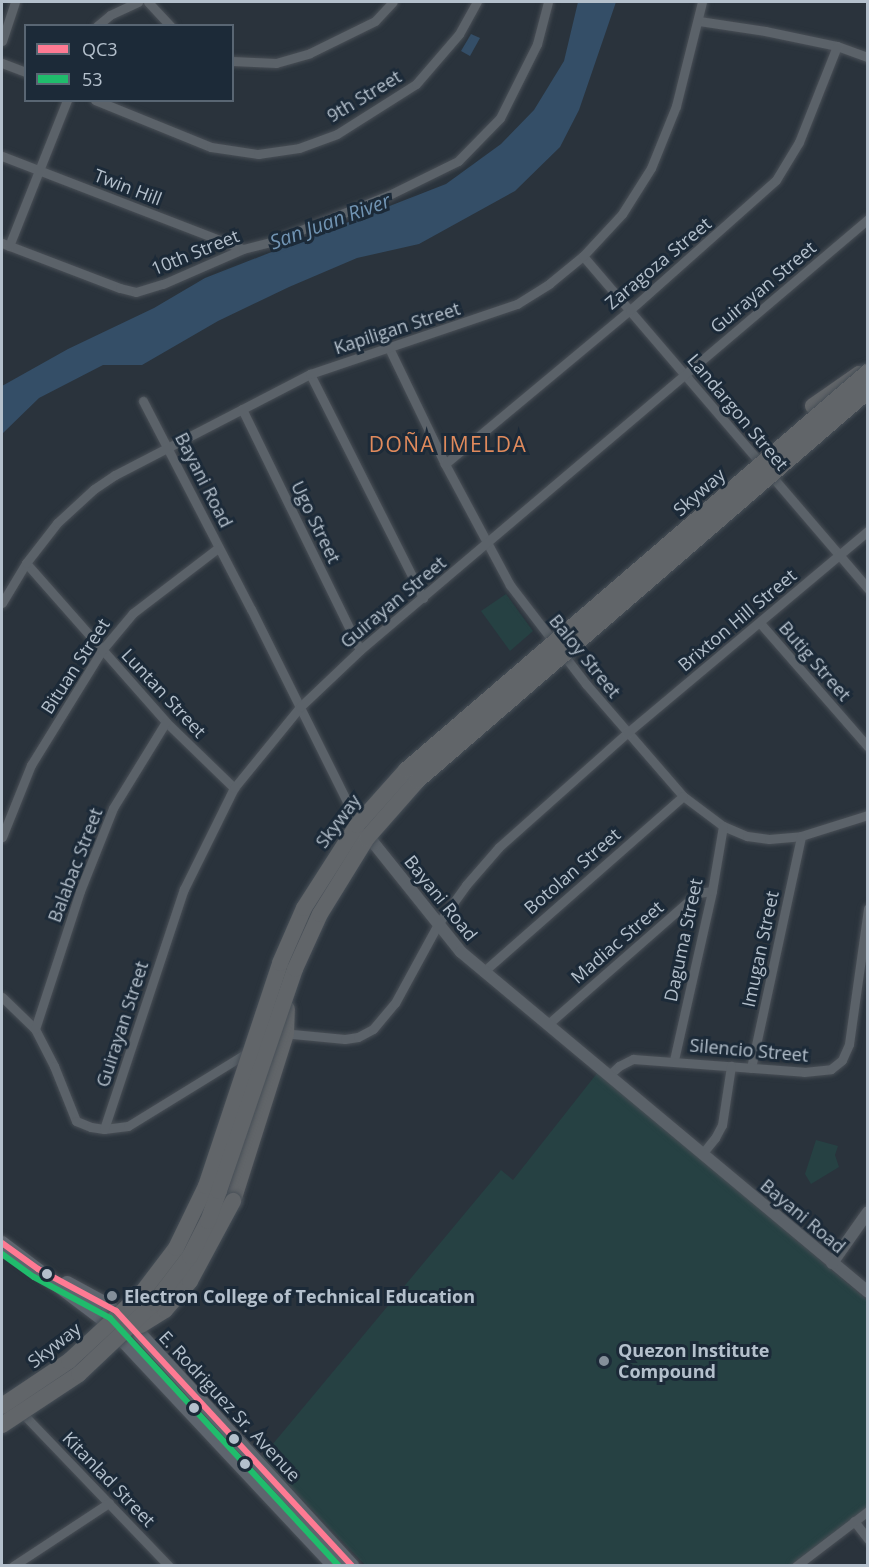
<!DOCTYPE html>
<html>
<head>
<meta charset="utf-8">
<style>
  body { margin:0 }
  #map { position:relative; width:869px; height:1567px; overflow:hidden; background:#2a333c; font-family:"Open Sans",sans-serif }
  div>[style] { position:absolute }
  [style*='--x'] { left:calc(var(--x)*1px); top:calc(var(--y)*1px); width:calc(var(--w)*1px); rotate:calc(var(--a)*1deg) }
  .green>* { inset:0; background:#264143 }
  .water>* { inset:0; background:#344e67 }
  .roads { filter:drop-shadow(0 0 2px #494f56) drop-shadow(0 0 2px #494f56) }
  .minor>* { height:9px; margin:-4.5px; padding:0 4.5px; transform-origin:4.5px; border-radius:4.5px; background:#5b6269 }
  .tertiary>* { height:12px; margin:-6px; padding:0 6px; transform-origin:6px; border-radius:6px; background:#5b6269 }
  .secondary>* { height:14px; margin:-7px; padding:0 7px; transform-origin:7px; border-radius:7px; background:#5e656e }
  .motorway>* { height:16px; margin:-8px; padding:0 8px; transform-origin:8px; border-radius:8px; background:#616569 }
  .bridges { filter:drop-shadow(0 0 2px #474f57) drop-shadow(0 0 2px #474f57) }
  .motorway-bridge>* { height:16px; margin:-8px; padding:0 8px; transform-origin:8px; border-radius:8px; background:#616569 }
  .bus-1>* { height:6px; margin:-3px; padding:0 3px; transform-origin:3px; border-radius:3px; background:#fe7a93 }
  .bus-2>* { height:6px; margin:-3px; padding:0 3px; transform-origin:3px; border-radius:3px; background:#20bc6c }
  .dots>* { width:16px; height:16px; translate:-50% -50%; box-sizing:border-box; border:3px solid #1c2a38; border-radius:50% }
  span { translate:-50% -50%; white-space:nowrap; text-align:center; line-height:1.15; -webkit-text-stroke:6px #1c2a38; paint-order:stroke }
  .street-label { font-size:18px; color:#b4c0cc }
  .poi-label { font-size:18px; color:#b4c0cc; font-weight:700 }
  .left { translate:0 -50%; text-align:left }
  .water-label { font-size:20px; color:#7194b3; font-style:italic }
  .quarter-label { font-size:21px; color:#e08a5c; letter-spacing:1.5px }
  .frame { position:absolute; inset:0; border:3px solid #b4c0cc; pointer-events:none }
  .legend { position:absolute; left:24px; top:24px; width:210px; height:78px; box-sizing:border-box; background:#1c2a38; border:2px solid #596673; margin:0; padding:8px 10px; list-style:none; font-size:18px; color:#b4c0cc }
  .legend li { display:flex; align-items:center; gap:12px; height:30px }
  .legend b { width:30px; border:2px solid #596673 }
</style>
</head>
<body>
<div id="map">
  <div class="green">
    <div style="clip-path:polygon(506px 594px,533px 631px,510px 651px,481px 611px)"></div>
    <div style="clip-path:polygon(598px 1072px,867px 1300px,867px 1508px,792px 1565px,365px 1565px,262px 1457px,501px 1170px,513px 1180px)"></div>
    <div style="clip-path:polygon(816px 1140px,838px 1146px,835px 1155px,839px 1167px,811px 1184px,805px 1174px)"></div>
  </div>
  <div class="water">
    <div style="clip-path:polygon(578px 2px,616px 2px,579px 110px,560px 147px,515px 191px,419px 244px,357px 258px,289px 287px,218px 321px,142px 365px,103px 365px,39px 398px,2px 434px,2px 386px,68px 349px,154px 308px,205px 278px,446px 184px,501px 144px,534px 110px,564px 61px)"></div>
    <div style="clip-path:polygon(471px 34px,480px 38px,470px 56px,461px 51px)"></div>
  </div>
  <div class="roads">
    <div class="minor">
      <div style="--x:148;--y:2;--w:33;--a:47"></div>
      <div style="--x:699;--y:21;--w:67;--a:8.6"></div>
      <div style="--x:765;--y:31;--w:74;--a:11.8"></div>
      <div style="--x:837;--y:46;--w:33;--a:20"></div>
      <div style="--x:97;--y:26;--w:17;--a:-40"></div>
      <div style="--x:110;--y:15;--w:31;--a:-25"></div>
      <div style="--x:2;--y:41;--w:41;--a:-71.6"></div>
      <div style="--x:232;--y:61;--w:44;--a:2.6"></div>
      <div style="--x:276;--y:63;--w:35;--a:-16"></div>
      <div style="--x:310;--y:53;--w:72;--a:-26.2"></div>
      <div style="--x:375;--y:21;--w:26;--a:-47"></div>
      <div style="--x:2;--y:63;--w:26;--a:21"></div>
      <div style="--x:95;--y:100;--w:125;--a:22.1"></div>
      <div style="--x:211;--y:147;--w:48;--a:8.5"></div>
      <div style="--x:258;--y:154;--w:41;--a:-8.3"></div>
      <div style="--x:299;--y:148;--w:40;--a:-20.2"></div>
      <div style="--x:337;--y:134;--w:93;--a:-32.3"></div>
      <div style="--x:416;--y:84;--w:66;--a:-49.3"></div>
      <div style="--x:459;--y:34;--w:37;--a:-61"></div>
      <div style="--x:2;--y:156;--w:258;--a:21.1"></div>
      <div style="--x:2;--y:243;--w:126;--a:20.9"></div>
      <div style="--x:120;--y:288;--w:16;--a:14"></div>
      <div style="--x:136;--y:292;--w:28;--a:-17"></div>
      <div style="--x:163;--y:284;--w:87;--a:-23.6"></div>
      <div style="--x:243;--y:249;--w:29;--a:-14"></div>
      <div style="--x:271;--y:242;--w:127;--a:-21.7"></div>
      <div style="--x:389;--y:195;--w:77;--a:-26.2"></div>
      <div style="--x:458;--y:161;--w:60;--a:-45.7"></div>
      <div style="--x:500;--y:118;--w:83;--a:-63.4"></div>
      <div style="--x:537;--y:44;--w:43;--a:-75.3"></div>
      <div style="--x:9;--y:246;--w:157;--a:-68.3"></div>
      <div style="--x:583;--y:256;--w:438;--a:49.4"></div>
      <div style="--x:388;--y:346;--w:131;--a:64.2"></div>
      <div style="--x:445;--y:464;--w:137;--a:61.8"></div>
      <div style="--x:510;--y:585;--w:125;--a:52.5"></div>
      <div style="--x:586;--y:684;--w:148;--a:49.1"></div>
      <div style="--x:683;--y:796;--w:50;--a:36.9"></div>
      <div style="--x:723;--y:826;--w:26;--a:23"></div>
      <div style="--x:747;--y:836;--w:22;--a:8"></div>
      <div style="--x:769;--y:839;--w:32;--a:-5"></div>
      <div style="--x:801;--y:836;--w:70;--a:-17.4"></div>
      <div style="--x:310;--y:374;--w:251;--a:63.2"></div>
      <div style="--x:143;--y:401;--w:234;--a:62.6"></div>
      <div style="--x:251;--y:609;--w:236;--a:63.5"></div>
      <div style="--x:242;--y:409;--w:268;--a:63.9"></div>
      <div style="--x:445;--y:464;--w:241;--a:-39.8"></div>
      <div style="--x:630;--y:310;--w:195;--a:-41.7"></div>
      <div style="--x:776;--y:180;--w:44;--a:-58.8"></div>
      <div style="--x:799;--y:142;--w:103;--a:-68.4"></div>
      <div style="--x:26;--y:563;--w:212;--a:48.6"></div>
      <div style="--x:166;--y:722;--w:95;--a:44.1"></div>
      <div style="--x:2;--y:603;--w:47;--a:-59"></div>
      <div style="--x:26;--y:563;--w:51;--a:-52.2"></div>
      <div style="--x:57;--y:523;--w:50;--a:-42.6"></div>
      <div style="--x:94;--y:489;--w:25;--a:-34"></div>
      <div style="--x:115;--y:475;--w:220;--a:-27.4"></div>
      <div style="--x:310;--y:374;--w:219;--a:-18.7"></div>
      <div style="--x:517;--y:304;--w:39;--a:-32"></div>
      <div style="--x:550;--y:283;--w:43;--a:-39.3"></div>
      <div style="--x:583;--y:256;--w:57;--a:-47.1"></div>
      <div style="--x:622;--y:214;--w:54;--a:-57.8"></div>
      <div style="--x:651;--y:168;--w:67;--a:-68"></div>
      <div style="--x:676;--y:106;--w:107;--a:-76"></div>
      <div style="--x:760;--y:623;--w:164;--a:48.9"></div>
      <div style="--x:2;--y:837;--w:78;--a:-68.1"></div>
      <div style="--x:31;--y:765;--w:135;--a:-58.3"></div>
      <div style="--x:102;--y:650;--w:48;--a:-50"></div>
      <div style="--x:133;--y:613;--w:107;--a:-37.4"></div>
      <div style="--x:483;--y:972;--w:266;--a:-41.3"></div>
      <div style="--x:2;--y:997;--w:46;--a:44.1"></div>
      <div style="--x:35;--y:1029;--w:42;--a:62.8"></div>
      <div style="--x:54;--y:1066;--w:59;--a:68.2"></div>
      <div style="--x:76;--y:1121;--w:16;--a:22"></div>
      <div style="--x:91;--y:1127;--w:13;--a:9"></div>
      <div style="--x:104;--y:1129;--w:24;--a:-7"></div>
      <div style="--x:128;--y:1126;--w:137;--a:-31.6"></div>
      <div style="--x:547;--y:1025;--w:201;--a:-41.2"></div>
      <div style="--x:698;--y:893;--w:14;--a:-8"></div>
      <div style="--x:35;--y:1029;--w:145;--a:-71.9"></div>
      <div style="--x:80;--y:891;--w:89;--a:-68.3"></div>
      <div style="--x:113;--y:808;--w:101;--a:-58.4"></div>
      <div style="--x:282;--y:1033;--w:63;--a:5.4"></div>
      <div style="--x:345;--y:1039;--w:13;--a:-9"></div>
      <div style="--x:358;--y:1037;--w:17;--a:-28"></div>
      <div style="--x:373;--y:1029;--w:34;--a:-50"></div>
      <div style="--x:395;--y:1003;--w:90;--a:-61.4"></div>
      <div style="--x:438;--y:924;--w:48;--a:-54.3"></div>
      <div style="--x:466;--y:885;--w:50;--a:-49"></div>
      <div style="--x:499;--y:847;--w:171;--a:-41.7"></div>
      <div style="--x:627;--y:733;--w:314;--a:-40"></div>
      <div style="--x:674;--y:1060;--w:173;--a:-77.3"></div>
      <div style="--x:712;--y:891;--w:66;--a:-80.4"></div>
      <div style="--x:751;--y:1068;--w:237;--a:-77.8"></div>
      <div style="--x:608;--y:1076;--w:15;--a:-42"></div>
      <div style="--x:619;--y:1066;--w:16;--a:-27"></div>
      <div style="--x:633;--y:1059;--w:171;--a:4.3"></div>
      <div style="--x:804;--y:1072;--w:27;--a:-6"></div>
      <div style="--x:831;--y:1069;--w:14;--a:-39"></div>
      <div style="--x:842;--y:1060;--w:17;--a:-66"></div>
      <div style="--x:849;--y:1044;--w:137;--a:-82"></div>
      <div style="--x:104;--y:1129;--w:253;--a:-71.6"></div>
      <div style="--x:184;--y:889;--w:113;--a:-63.7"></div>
      <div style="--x:234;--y:788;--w:104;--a:-50.8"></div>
      <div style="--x:300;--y:707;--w:83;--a:-43.5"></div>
      <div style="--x:360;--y:650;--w:666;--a:-40.31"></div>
      <div style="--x:702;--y:1154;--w:21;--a:-51"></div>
      <div style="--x:715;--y:1138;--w:15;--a:-62"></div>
      <div style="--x:722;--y:1125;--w:60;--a:-81.3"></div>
      <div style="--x:25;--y:1416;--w:208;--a:46.2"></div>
      <div style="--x:854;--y:1521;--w:23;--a:52"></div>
      <div style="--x:13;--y:1566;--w:115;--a:-33.3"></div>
      <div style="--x:796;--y:1566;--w:91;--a:-37.4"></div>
    </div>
    <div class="tertiary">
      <div style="--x:364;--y:831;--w:155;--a:51.3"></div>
      <div style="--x:461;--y:952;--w:530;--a:39.87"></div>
      <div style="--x:832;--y:1263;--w:62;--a:-54.8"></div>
    </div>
    <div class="secondary">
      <div style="--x:2;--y:1243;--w:129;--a:37.1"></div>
      <div style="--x:105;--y:1321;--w:335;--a:46.9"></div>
      <div style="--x:67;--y:1283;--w:44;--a:28.3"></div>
      <div style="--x:106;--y:1304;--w:40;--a:41"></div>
      <div style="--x:136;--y:1330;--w:320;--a:47.5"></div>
    </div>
    <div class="motorway">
      <div style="--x:813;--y:406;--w:56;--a:-34.8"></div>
      <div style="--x:233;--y:1201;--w:175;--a:-72.4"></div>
      <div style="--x:286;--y:1034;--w:25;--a:-88"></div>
    </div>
  </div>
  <div class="bridges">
    <div class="motorway-bridge">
      <div style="--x:141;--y:1325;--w:28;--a:-32"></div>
      <div style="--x:165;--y:1310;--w:38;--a:-49"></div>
      <div style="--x:190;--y:1281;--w:91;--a:-61.7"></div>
      <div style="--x:2;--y:1406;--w:81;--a:-33.9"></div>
      <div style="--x:69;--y:1361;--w:98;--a:-42.9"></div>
      <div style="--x:141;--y:1294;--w:58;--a:-52.7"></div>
      <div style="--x:176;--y:1248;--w:69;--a:-64.2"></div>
      <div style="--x:206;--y:1186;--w:235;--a:-71.6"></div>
      <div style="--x:280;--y:963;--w:60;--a:-66.4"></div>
      <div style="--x:304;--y:908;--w:98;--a:-57.4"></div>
      <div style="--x:357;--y:825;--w:74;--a:-48.3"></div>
      <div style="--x:406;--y:770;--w:610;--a:-40.74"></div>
      <div style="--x:2;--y:1425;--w:92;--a:-33.5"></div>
      <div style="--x:79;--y:1374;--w:103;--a:-43.4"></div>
      <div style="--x:154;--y:1303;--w:59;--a:-52.5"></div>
      <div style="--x:190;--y:1256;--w:39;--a:-63"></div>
      <div style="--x:208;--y:1221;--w:32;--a:-70"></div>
      <div style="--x:219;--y:1191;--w:235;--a:-71.1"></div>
      <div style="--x:295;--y:969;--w:60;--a:-65.6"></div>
      <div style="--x:320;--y:914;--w:89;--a:-58.3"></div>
      <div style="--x:367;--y:838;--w:76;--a:-48.7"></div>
      <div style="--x:417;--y:781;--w:596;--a:-40.85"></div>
    </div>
  </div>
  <div class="bus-1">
    <div style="--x:2;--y:1243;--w:44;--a:35.8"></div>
    <div style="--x:38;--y:1269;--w:89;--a:28.3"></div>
    <div style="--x:116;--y:1311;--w:347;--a:47.2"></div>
  </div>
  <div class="bus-2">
    <div style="--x:2;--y:1254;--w:39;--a:36"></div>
    <div style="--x:34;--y:1277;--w:86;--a:28.3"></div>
    <div style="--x:110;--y:1318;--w:338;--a:47.3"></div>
  </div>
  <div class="dots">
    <div style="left:47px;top:1274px;background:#b4c0cc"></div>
    <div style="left:112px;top:1296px;background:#848f9a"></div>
    <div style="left:604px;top:1361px;background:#848f9a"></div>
    <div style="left:194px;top:1408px;background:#b4c0cc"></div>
    <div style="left:234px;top:1439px;background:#b4c0cc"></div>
    <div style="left:245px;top:1464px;background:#b4c0cc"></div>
  </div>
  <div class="street-label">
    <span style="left:364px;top:96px;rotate:-31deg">9th Street</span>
    <span style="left:128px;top:187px;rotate:21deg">Twin Hill</span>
    <span style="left:195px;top:252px;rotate:-22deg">10th Street</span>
    <span style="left:658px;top:263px;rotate:-40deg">Zaragoza Street</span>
    <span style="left:763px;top:287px;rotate:-40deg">Guirayan Street</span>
    <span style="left:397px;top:328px;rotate:-18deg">Kapiligan Street</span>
    <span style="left:738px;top:412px;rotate:50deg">Landargon Street</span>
    <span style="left:204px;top:480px;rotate:63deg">Bayani Road</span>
    <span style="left:699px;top:492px;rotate:-41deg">Skyway</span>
    <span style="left:316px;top:522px;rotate:64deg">Ugo Street</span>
    <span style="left:393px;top:602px;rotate:-40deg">Guirayan Street</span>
    <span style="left:737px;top:620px;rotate:-40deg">Brixton Hill Street</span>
    <span style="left:585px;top:656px;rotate:51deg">Baloy Street</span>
    <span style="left:815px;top:661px;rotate:49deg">Butig Street</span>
    <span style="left:75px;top:666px;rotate:-57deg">Bituan Street</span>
    <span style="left:164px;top:693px;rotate:47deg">Luntan Street</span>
    <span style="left:338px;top:821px;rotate:-53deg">Skyway</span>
    <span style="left:75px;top:865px;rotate:-69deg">Balabac Street</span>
    <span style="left:572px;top:871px;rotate:-41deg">Botolan Street</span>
    <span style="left:441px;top:898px;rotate:51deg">Bayani Road</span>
    <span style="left:683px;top:940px;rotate:-78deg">Daguma Street</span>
    <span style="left:617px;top:942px;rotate:-41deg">Madiac Street</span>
    <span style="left:760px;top:949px;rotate:-78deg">Imugan Street</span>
    <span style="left:122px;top:1024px;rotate:-72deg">Guirayan Street</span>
    <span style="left:749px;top:1050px;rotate:5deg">Silencio Street</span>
    <span style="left:803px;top:1216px;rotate:40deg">Bayani Road</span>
    <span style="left:54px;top:1345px;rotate:-38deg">Skyway</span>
    <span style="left:230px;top:1406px;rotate:47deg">E. Rodriguez Sr. Avenue</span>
    <span style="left:109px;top:1479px;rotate:46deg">Kitanlad Street</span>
  </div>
  <div class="poi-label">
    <span class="left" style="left:124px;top:1296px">Electron College of Technical Education</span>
    <span class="left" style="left:618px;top:1361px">Quezon Institute<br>Compound</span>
  </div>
  <div class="water-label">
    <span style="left:330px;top:221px;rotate:-20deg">San Juan River</span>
  </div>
  <div class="quarter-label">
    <span style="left:448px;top:444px">DOÑA IMELDA</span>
  </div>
  <div class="frame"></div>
  <ul class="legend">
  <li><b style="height:8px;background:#fe7a93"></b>QC3</li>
  <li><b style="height:8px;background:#20bc6c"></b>53</li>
  </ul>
</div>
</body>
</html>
